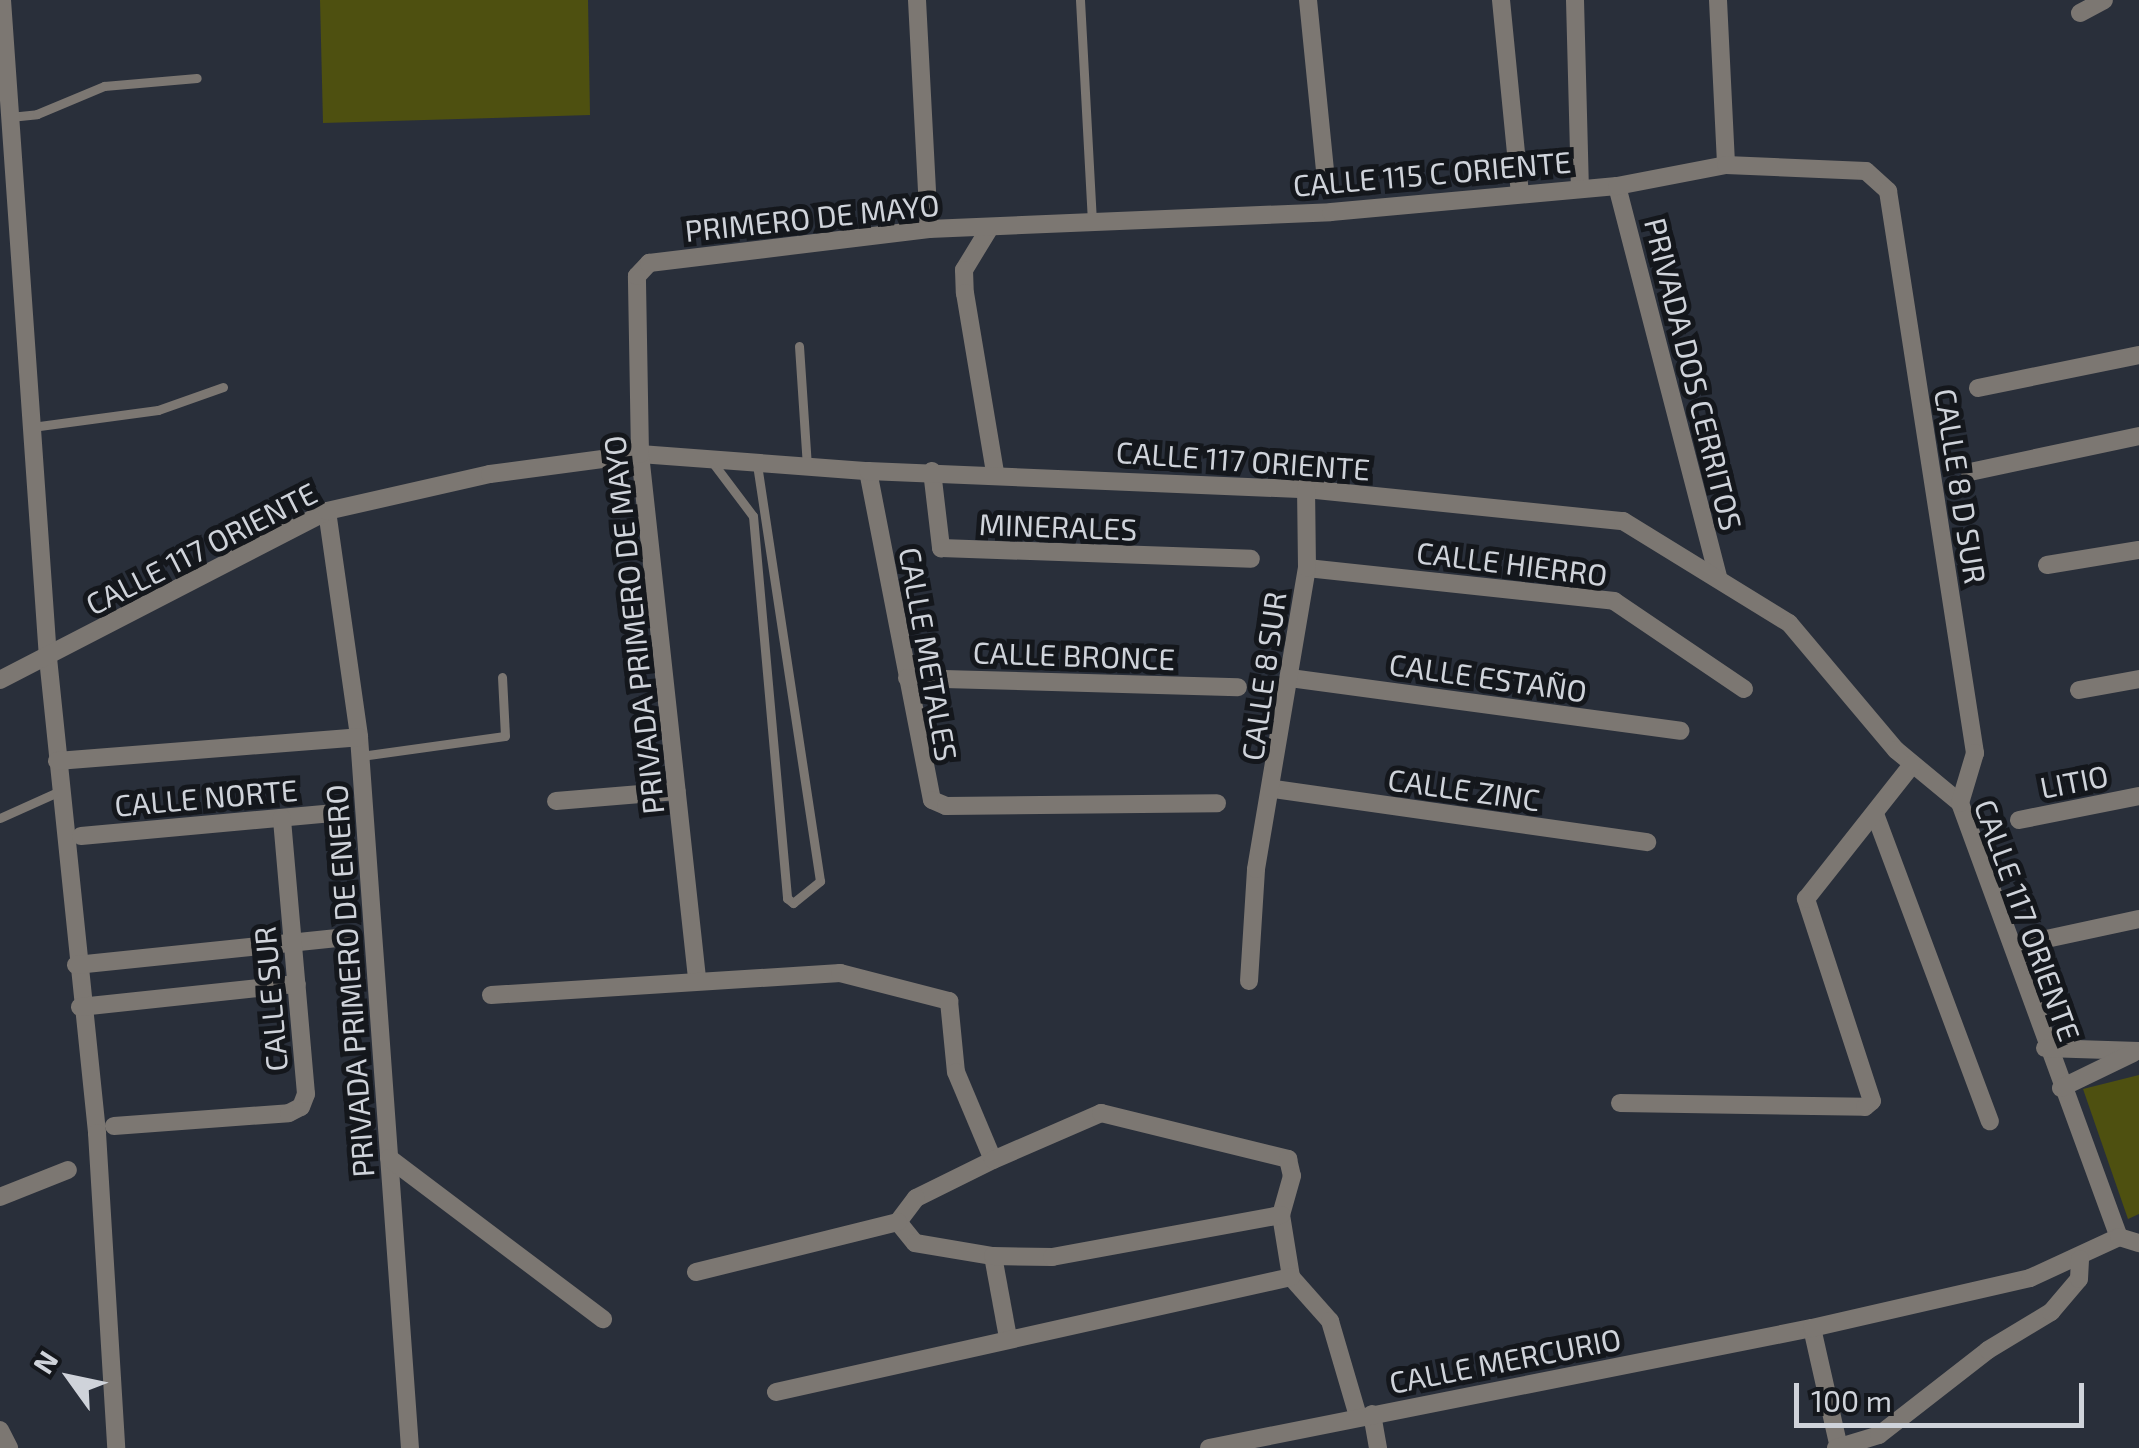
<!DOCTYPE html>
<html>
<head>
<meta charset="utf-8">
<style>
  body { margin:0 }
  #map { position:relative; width:2139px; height:1448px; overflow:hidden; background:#292f3a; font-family:"Exo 2",sans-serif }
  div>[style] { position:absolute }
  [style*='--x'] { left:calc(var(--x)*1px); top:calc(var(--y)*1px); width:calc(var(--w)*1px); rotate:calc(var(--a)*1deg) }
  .green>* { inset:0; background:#4e5010 }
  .lane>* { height:9px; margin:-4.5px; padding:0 4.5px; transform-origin:4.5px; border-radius:4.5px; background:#7c7772 }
  .street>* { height:18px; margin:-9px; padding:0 9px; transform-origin:9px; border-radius:9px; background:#7c7772 }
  span { translate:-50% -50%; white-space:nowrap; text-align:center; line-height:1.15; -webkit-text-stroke:10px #14171c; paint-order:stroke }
  .street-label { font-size:30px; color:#cfd3da }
  .north { position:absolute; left:20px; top:1328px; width:100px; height:100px; -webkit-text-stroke:8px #14171c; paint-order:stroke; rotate:303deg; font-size:28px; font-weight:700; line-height:40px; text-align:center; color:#cfd3da }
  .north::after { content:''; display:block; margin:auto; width:35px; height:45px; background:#cfd3da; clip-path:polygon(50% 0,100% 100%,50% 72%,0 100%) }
  .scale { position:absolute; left:1794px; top:1383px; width:290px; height:45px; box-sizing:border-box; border:5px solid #cfd3da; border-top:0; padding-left:12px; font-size:30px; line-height:35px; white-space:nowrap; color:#cfd3da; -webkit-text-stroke:8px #14171c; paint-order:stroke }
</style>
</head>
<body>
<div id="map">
  <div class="green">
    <div style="clip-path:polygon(320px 0,588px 0,590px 115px,323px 123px)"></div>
    <div style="clip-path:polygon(2139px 1075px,2139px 1214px,2128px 1219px,2083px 1089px)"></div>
  </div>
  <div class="lane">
    <div style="--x:1080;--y:0;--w:221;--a:86.9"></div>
    <div style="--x:10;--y:117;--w:27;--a:-6"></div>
    <div style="--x:37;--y:114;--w:73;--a:-22.7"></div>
    <div style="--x:104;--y:86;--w:93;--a:-4.9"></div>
    <div style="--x:799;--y:346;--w:121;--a:86.2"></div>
    <div style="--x:32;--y:427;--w:127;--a:-7.7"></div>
    <div style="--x:158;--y:410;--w:69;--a:-19.5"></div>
    <div style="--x:713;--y:463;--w:66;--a:53"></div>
    <div style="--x:753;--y:516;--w:384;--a:84.9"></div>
    <div style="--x:787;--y:898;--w:8;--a:40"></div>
    <div style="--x:793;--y:903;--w:35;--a:-39"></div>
    <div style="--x:820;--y:881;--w:422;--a:-98.6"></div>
    <div style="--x:361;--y:756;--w:145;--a:-7.9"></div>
    <div style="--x:505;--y:736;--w:59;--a:-92.9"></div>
    <div style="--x:0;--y:818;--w:66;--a:-24.2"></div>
  </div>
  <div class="street">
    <div style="--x:2;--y:0;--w:660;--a:86"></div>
    <div style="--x:48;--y:658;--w:478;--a:84.1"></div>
    <div style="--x:97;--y:1133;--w:316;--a:86.5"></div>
    <div style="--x:917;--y:0;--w:229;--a:87"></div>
    <div style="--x:1308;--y:0;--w:180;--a:84.3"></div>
    <div style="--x:1501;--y:0;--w:195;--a:84.4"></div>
    <div style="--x:1575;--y:0;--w:186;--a:88.5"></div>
    <div style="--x:1718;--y:0;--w:165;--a:87.2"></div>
    <div style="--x:2080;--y:13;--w:27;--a:-28"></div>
    <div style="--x:1617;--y:186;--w:403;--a:75.5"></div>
    <div style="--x:989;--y:229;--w:48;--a:121.4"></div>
    <div style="--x:964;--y:270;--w:23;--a:88"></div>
    <div style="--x:965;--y:293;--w:182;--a:80.5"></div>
    <div style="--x:1978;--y:388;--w:164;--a:-11.6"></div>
    <div style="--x:868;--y:471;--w:335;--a:79"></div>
    <div style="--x:932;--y:800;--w:15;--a:23"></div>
    <div style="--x:946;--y:806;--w:271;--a:-0.6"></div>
    <div style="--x:932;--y:471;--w:78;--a:83.3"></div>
    <div style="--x:941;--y:548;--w:310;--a:2"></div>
    <div style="--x:1970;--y:472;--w:173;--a:-12"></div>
    <div style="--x:327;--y:511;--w:228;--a:81.9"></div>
    <div style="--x:359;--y:737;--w:713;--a:85.9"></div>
    <div style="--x:2047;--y:565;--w:93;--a:-9.3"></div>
    <div style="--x:1307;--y:568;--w:309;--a:6.1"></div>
    <div style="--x:1614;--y:601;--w:157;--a:34.1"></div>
    <div style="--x:907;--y:678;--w:331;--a:1.6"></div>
    <div style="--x:1290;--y:678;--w:394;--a:7.7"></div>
    <div style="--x:0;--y:680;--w:368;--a:-27.3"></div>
    <div style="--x:327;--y:511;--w:167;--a:-12.8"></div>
    <div style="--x:490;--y:474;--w:151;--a:-7.6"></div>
    <div style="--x:640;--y:454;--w:229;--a:4.3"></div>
    <div style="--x:868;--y:471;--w:438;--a:2.4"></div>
    <div style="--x:1306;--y:489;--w:319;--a:5.8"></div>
    <div style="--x:1623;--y:521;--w:195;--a:31.6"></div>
    <div style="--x:1789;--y:623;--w:166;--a:49.9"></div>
    <div style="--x:1896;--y:750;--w:83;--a:39.6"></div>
    <div style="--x:1960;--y:803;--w:462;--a:69.9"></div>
    <div style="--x:2079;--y:690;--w:61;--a:-10.4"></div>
    <div style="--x:57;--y:761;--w:303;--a:-4.5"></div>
    <div style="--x:1274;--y:789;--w:377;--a:8.1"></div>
    <div style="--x:556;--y:801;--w:121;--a:-4.7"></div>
    <div style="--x:1875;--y:814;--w:328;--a:69.5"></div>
    <div style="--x:2019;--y:820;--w:122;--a:-11.3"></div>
    <div style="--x:81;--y:836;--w:255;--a:-5.2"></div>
    <div style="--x:2037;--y:941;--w:104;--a:-12.2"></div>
    <div style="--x:76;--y:965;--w:270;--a:-5.9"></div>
    <div style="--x:697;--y:978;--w:527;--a:-96.21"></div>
    <div style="--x:640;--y:454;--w:178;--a:-91"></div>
    <div style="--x:637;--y:276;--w:18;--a:-47"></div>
    <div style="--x:649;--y:263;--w:282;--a:-6.9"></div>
    <div style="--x:929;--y:229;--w:402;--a:-2.4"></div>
    <div style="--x:1331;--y:212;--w:287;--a:-5.2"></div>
    <div style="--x:1617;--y:186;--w:111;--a:-10.9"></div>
    <div style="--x:1726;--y:165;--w:140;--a:2.5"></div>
    <div style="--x:1866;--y:171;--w:30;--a:42"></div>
    <div style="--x:1888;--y:191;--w:569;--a:81.2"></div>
    <div style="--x:1975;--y:753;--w:52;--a:106.7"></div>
    <div style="--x:1249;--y:981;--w:112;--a:-86.4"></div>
    <div style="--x:1256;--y:869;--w:305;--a:-80.4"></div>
    <div style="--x:1307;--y:568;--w:79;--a:-90.7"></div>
    <div style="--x:491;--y:995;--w:350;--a:-3.6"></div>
    <div style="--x:840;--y:973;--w:113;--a:14.4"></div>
    <div style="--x:949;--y:1001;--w:71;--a:84.4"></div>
    <div style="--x:956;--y:1072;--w:95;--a:67.2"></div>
    <div style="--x:993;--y:1160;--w:86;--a:153.7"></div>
    <div style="--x:916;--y:1198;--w:30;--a:127"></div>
    <div style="--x:80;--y:1007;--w:218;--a:-6.1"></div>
    <div style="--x:2045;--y:1048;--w:94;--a:1.8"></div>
    <div style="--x:2061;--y:1088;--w:80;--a:-25.9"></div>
    <div style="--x:1620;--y:1103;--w:245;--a:0.9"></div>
    <div style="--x:1865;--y:1107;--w:9;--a:-41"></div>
    <div style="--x:1872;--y:1101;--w:213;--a:-108.1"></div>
    <div style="--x:1806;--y:899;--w:171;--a:-51.7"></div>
    <div style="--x:114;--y:1126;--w:175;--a:-4.2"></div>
    <div style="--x:289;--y:1113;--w:13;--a:-27"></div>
    <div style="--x:301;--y:1107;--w:14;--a:-69"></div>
    <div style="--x:306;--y:1094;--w:277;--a:-95"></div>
    <div style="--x:389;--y:1158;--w:268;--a:37"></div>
    <div style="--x:993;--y:1160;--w:118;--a:-23.5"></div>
    <div style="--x:1101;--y:1113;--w:193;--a:13.8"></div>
    <div style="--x:1288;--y:1159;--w:17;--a:77"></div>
    <div style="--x:1292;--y:1176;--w:41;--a:105.8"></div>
    <div style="--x:1281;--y:1215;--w:63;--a:80.8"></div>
    <div style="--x:1291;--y:1277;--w:59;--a:48.4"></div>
    <div style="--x:1330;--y:1321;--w:99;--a:73.6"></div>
    <div style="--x:0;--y:1197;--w:73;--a:-21.7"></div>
    <div style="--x:898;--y:1222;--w:27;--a:51"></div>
    <div style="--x:915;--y:1243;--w:79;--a:9.5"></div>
    <div style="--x:993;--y:1256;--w:83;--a:79.6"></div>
    <div style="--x:993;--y:1256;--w:59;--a:1"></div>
    <div style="--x:1052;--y:1257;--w:233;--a:-10.4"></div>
    <div style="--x:696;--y:1272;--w:208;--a:-13.9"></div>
    <div style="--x:1812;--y:1328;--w:123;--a:77.3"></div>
    <div style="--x:776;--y:1392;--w:528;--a:-12.59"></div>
    <div style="--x:1372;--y:1414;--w:35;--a:80"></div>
    <div style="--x:0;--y:1430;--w:20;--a:63"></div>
    <div style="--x:1209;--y:1448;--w:615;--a:-11.26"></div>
    <div style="--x:1812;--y:1328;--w:224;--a:-12.9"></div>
    <div style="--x:2030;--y:1278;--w:98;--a:-24.7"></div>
    <div style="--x:2119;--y:1237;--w:21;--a:17"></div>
    <div style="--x:1836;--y:1448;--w:45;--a:-16.8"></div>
    <div style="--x:1879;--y:1435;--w:138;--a:-37.9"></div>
    <div style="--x:1988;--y:1350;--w:74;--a:-31.1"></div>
    <div style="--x:2051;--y:1312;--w:43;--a:-49.7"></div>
    <div style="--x:2079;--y:1279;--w:20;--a:-87"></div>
  </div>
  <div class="street-label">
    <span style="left:1432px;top:173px;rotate:-5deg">CALLE 115 C ORIENTE</span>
    <span style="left:812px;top:217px;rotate:-6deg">PRIMERO DE MAYO</span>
    <span style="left:1694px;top:374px;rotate:76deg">PRIVADA DOS CERRITOS</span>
    <span style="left:1243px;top:460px;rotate:4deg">CALLE 117 ORIENTE</span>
    <span style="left:1961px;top:486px;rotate:81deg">CALLE 8 D SUR</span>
    <span style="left:1058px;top:526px;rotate:2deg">MINERALES</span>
    <span style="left:201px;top:548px;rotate:-27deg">CALLE 117 ORIENTE</span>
    <span style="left:1512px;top:563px;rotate:7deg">CALLE HIERRO</span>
    <span style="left:633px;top:625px;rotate:-96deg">PRIVADA PRIMERO DE MAYO</span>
    <span style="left:929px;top:654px;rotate:80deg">CALLE METALES</span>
    <span style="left:1074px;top:655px;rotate:2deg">CALLE BRONCE</span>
    <span style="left:1263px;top:676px;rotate:-82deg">CALLE 8 SUR</span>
    <span style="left:1488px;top:677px;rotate:8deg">CALLE ESTAÑO</span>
    <span style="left:2074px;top:781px;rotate:-11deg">LITIO</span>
    <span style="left:1464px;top:789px;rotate:8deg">CALLE ZINC</span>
    <span style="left:206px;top:797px;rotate:-5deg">CALLE NORTE</span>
    <span style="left:2028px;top:920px;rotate:70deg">CALLE 117 ORIENTE</span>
    <span style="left:349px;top:981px;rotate:-94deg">PRIVADA PRIMERO DE ENERO</span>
    <span style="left:270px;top:999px;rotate:-95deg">CALLE SUR</span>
    <span style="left:1505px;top:1360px;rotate:-11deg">CALLE MERCURIO</span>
  </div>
  <div class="north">N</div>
  <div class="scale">100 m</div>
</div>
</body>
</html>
